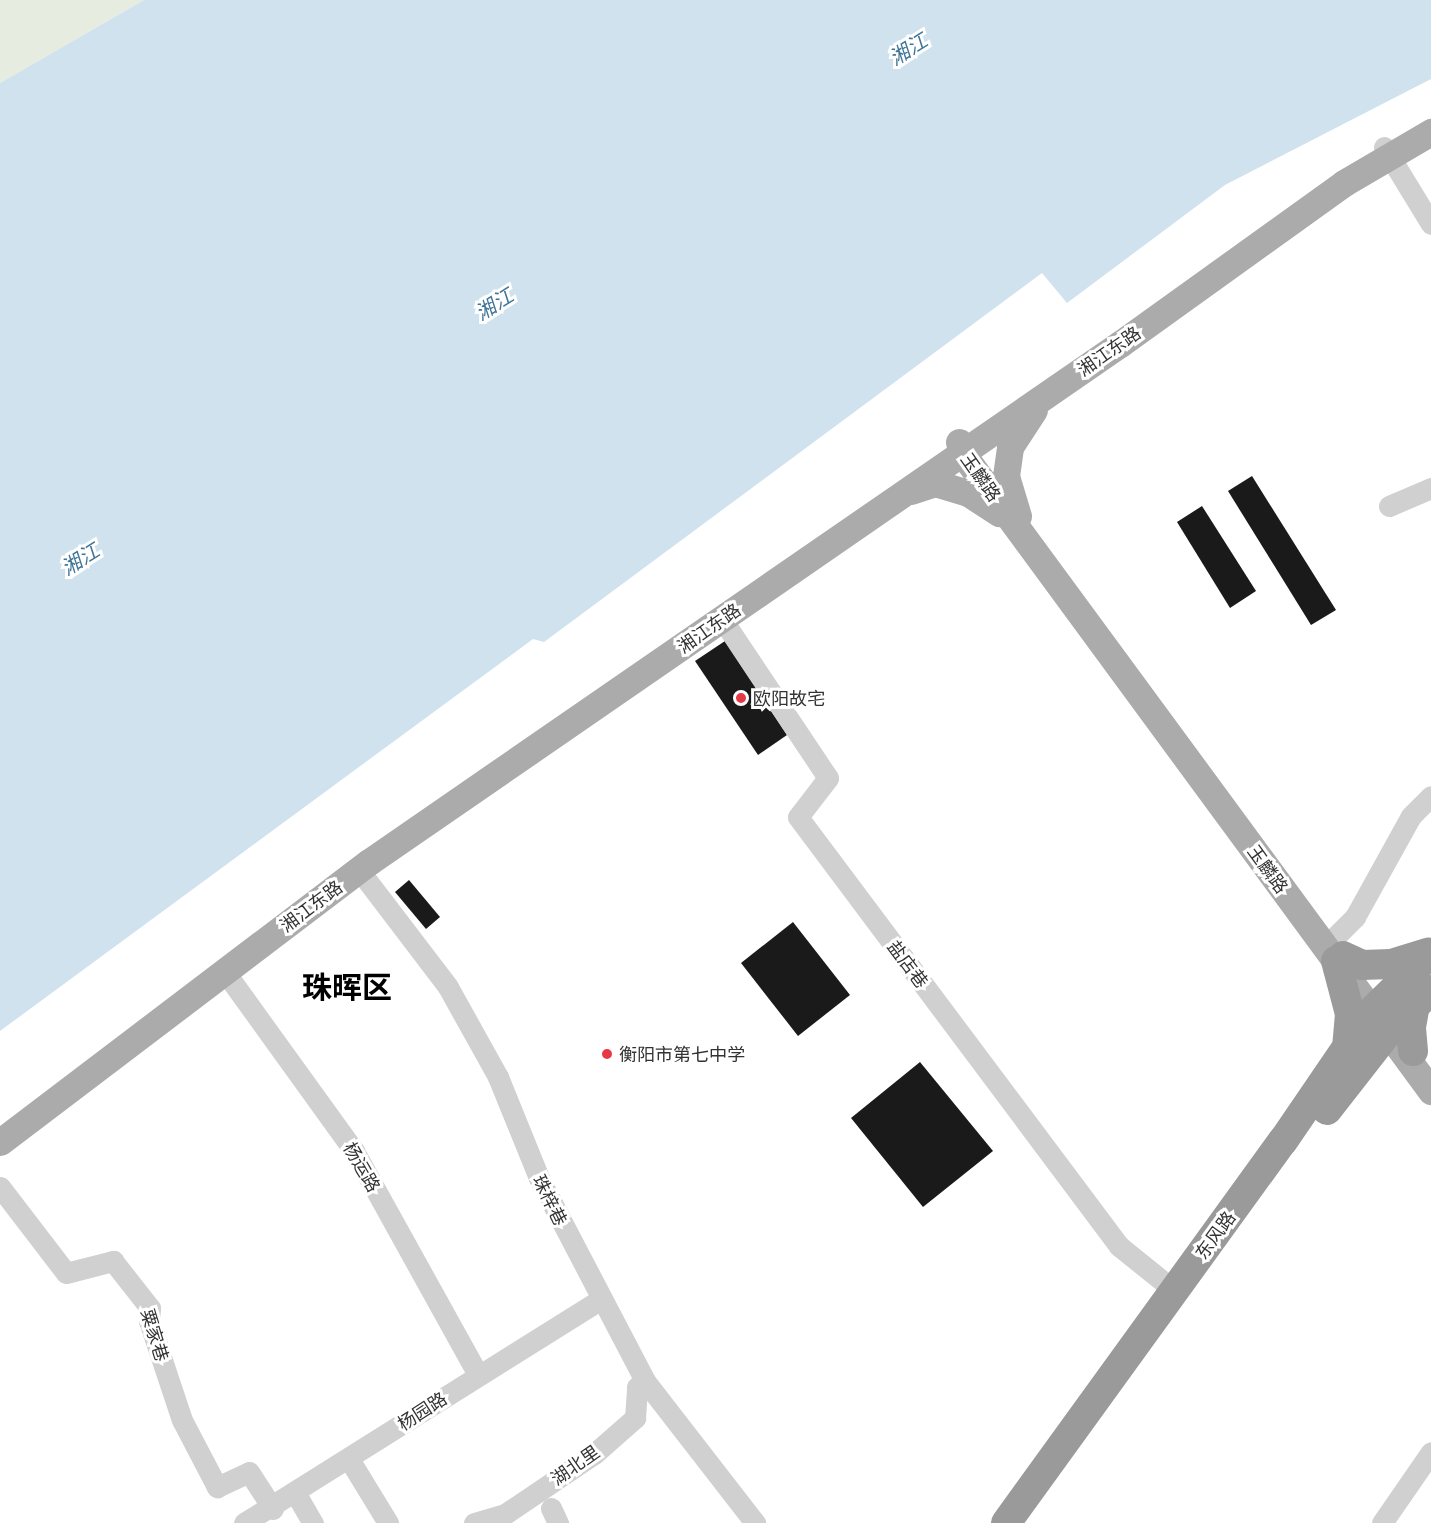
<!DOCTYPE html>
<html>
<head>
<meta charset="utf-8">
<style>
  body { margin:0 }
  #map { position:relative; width:1431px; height:1523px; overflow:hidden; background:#fff; font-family:Manrope,"Noto Sans SC",sans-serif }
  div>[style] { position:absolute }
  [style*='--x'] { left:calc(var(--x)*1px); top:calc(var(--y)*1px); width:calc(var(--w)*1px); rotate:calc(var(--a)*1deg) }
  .green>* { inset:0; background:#e6ecdf }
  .water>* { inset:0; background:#cfe2ee }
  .building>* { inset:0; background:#1a1a1a }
  .minor>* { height:21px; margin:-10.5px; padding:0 10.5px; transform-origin:10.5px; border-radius:10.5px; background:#d0d0d0 }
  .major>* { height:27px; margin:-13.5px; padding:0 13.5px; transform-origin:13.5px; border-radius:13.5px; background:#ababab }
  .highway>* { height:30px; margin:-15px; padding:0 15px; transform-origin:15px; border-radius:15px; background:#9a9a9a }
  .dots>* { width:16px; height:16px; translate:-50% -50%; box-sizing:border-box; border:3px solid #fff; border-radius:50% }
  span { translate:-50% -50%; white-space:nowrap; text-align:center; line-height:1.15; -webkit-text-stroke:6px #fff; paint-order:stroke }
  .street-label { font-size:18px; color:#333 }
  .poi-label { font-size:18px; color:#333 }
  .left { translate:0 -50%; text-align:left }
  .water-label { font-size:20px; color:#3f7597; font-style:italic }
  .town-label { font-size:30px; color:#000; font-weight:700 }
</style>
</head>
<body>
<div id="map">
  <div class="green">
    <div style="clip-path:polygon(0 0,144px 0,0 83px)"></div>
  </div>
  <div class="water">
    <div style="clip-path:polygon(144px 0,1431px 0,1431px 79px,1225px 185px,1067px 303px,1042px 273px,544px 642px,533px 639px,0 1031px,0 83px)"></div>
  </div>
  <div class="building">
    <div style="clip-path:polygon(1252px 476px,1336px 610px,1311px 625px,1228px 491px)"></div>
    <div style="clip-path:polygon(1202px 506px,1256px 591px,1230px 608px,1177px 522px)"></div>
    <div style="clip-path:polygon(725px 641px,787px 735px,758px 755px,695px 661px)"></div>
    <div style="clip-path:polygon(409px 880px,440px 917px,426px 929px,395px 892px)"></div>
    <div style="clip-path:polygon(793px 922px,850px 995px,798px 1036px,741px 963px)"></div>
    <div style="clip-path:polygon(920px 1062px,993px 1151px,923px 1207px,851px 1118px)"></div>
  </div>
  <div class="minor">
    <div style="--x:1384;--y:147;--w:90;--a:58.6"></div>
    <div style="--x:1389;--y:506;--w:46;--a:-23.2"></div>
    <div style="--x:722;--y:619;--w:191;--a:56.3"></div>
    <div style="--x:828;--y:778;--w:49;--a:127.6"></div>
    <div style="--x:798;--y:817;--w:536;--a:53.19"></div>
    <div style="--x:1119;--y:1246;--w:72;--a:38.8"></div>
    <div style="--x:359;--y:870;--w:147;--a:52.7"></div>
    <div style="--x:448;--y:987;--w:103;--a:60.9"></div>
    <div style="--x:498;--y:1077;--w:109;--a:67.9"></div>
    <div style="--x:539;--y:1178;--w:229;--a:62.4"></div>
    <div style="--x:645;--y:1381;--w:180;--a:52.2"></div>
    <div style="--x:1331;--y:941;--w:34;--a:-45"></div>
    <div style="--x:1355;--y:917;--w:115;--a:-61"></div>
    <div style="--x:1411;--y:816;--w:28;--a:-45"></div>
    <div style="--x:225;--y:972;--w:221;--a:54.2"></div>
    <div style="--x:354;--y:1151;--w:256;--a:61"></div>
    <div style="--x:0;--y:1187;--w:108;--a:52.5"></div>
    <div style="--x:66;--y:1273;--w:49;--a:-14.3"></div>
    <div style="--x:113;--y:1261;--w:60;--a:51.8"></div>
    <div style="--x:150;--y:1308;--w:13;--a:94"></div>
    <div style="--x:149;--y:1321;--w:104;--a:71.6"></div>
    <div style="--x:182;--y:1420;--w:76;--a:62.4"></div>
    <div style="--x:217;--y:1487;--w:35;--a:-25"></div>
    <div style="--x:249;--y:1472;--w:44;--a:57"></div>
    <div style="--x:349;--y:1459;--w:75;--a:58.6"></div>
    <div style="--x:296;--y:1494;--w:34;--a:60"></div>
    <div style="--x:551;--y:1508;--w:17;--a:65"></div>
    <div style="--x:244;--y:1523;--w:420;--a:-32.1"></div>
    <div style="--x:474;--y:1523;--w:32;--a:-16"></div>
    <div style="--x:505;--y:1514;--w:107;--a:-34"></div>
    <div style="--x:594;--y:1454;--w:55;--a:-41.3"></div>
    <div style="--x:635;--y:1418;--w:31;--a:-86"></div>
    <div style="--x:637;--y:1387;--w:10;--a:-37"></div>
    <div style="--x:1382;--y:1523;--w:86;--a:-55.4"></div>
  </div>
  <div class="major">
    <div style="--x:959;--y:442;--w:11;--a:75"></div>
    <div style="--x:962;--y:453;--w:792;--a:53.68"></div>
    <div style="--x:911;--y:491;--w:25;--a:-18"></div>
    <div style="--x:935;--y:483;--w:34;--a:17"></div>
    <div style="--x:968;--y:493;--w:37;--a:33"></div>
    <div style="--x:1018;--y:516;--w:42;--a:-106.7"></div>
    <div style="--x:1006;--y:476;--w:29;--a:-82"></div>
    <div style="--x:1010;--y:447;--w:44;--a:-57"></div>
    <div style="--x:0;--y:1142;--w:463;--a:-37.2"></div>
    <div style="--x:369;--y:862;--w:912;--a:-34.6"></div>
    <div style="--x:1120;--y:344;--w:276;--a:-35.7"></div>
    <div style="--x:1344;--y:183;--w:101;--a:-30.4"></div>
  </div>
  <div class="highway">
    <div style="--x:1343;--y:956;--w:21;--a:25"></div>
    <div style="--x:1362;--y:965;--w:29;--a:-2"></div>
    <div style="--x:1391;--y:964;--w:39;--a:-17"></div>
    <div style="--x:1336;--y:961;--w:55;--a:75.2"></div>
    <div style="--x:1350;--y:1014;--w:32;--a:95"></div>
    <div style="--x:1413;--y:1051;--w:24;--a:-95"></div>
    <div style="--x:1411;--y:1027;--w:22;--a:-80"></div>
    <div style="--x:1327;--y:1110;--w:99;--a:-52"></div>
    <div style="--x:1388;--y:1032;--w:60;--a:-44.3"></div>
    <div style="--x:1006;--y:1523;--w:472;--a:-54.1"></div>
    <div style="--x:1283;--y:1141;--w:156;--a:-55.7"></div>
    <div style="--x:1371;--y:1012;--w:84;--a:-44.5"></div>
  </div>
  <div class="dots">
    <div style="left:741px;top:698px;background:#e63946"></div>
    <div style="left:607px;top:1054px;background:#e63946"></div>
  </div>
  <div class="street-label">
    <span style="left:1109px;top:351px;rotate:-35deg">湘江东路</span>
    <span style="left:981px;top:477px;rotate:55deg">玉麟路</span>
    <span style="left:709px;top:628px;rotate:-35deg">湘江东路</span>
    <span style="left:1268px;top:869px;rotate:54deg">玉麟路</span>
    <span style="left:311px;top:906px;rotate:-37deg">湘江东路</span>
    <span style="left:908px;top:964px;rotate:53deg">盐店巷</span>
    <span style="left:362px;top:1167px;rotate:60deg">杨运路</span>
    <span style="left:550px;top:1200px;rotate:64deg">珠梓巷</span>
    <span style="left:1215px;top:1235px;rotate:-54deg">东风路</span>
    <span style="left:155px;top:1335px;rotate:73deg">粟家巷</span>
    <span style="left:422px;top:1411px;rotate:-33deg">杨园路</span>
    <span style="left:575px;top:1465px;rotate:-35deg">湖北里</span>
  </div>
  <div class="poi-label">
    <span class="left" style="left:753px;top:698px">欧阳故宅</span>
    <span class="left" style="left:619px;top:1054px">衡阳市第七中学</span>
  </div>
  <div class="water-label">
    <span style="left:908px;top:49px;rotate:-32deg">湘江</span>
    <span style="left:494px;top:304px;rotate:-32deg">湘江</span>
    <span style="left:80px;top:559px;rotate:-32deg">湘江</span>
  </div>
  <div class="town-label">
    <span style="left:347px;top:987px">珠晖区</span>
  </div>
</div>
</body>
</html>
